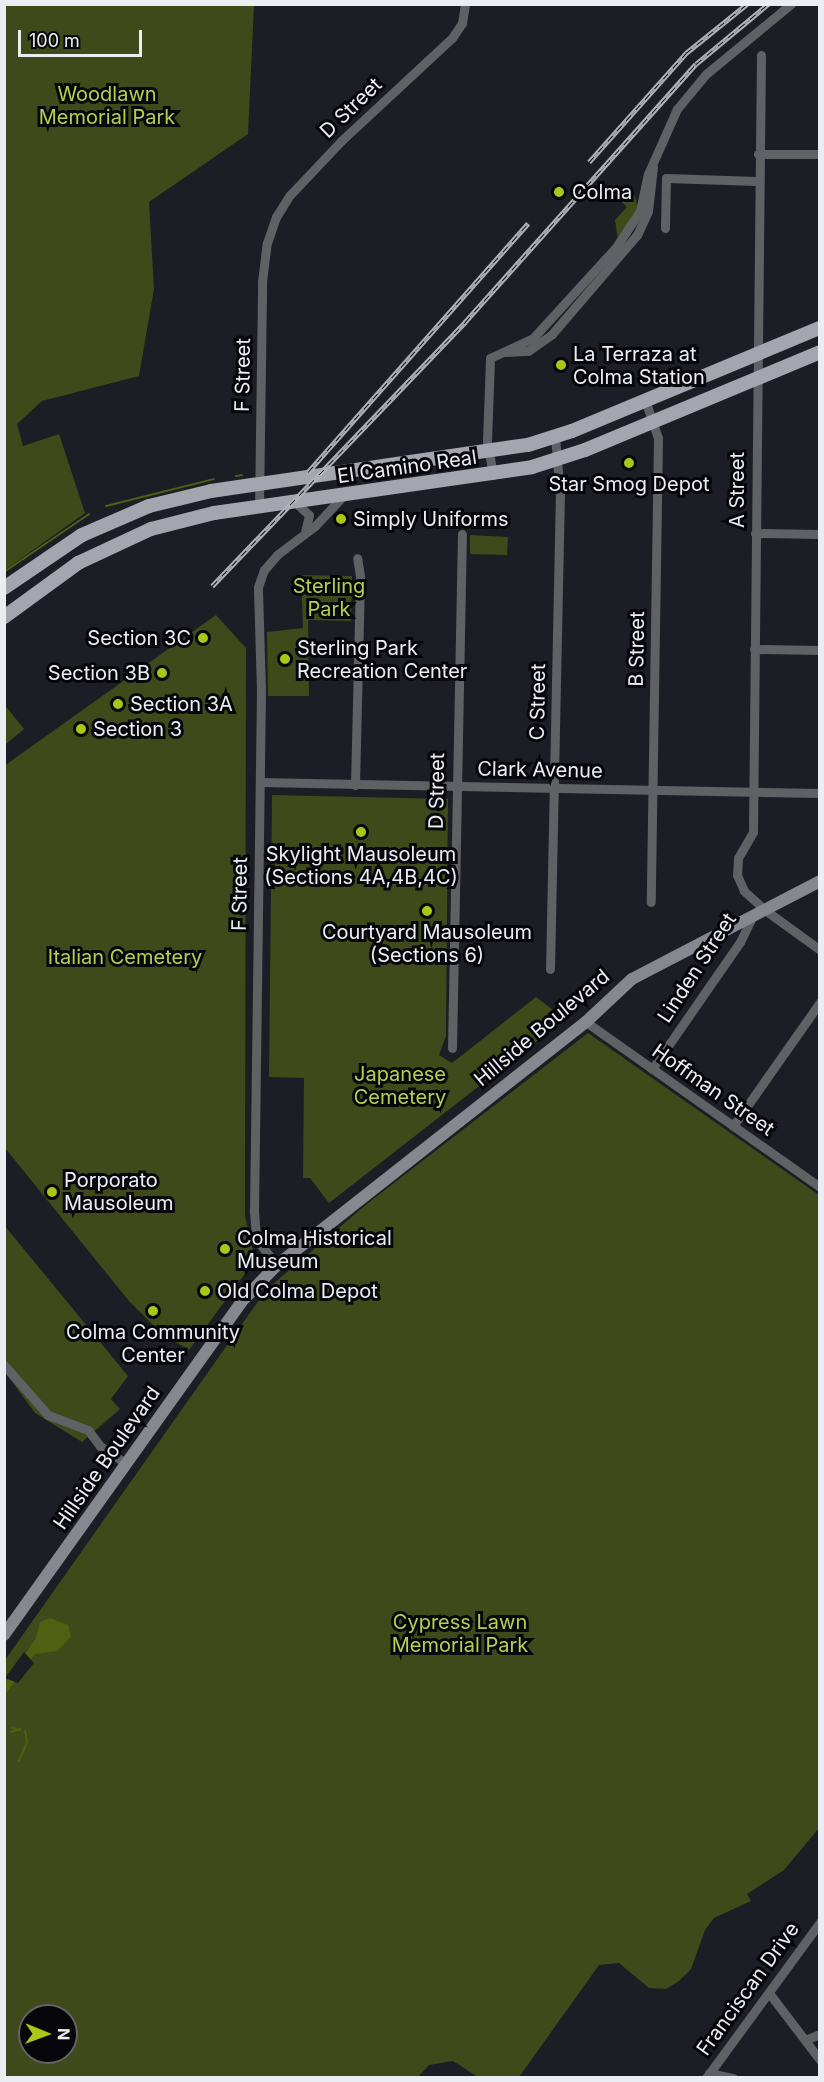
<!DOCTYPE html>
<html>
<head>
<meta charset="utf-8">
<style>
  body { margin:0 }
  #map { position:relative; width:824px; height:2082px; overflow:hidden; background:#1c1d25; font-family:Inter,sans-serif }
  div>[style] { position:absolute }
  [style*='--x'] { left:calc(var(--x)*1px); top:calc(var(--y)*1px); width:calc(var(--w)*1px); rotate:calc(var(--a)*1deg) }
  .green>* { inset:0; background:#3f491a }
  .water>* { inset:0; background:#515f12 }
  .pier>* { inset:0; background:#1c1d25 }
  .stream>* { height:2px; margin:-1px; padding:0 1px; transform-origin:1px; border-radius:1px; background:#515f12 }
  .minor>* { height:9px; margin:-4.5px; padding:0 4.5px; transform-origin:4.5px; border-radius:4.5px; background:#606165 }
  .secondary>* { height:12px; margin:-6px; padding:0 6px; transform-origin:6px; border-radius:6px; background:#86878f }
  .primary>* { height:14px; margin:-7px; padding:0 7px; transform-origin:7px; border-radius:7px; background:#a4a5af }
  .rail>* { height:4.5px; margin-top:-2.25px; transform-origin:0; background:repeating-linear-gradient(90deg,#07070b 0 7px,#b1b2b8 0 14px); box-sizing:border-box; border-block:2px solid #b1b2b8 }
  .dots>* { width:16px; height:16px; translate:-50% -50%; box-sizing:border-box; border:3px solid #07070b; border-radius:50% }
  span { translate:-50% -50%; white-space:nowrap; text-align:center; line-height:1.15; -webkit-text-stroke:6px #07070b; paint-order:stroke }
  .park-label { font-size:20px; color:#b5d051 }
  .street-label { font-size:20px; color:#ecedf3 }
  .poi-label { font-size:20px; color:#ecedf3 }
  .left { translate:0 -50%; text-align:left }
  .right { translate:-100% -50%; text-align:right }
  .frame { position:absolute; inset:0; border:6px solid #ecedf3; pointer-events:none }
  .north { position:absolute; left:18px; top:2004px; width:60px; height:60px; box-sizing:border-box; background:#07070b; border:2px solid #636368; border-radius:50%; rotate:91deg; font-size:16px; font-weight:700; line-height:24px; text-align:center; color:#ecedf3 }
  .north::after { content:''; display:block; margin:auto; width:21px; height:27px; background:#aac718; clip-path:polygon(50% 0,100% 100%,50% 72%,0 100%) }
  .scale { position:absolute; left:18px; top:30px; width:124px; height:27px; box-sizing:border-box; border:3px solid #ecedf3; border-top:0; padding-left:8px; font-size:18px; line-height:21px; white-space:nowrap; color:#ecedf3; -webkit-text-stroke:4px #07070b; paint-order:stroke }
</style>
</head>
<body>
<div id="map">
  <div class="green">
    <div style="clip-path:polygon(5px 4px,254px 5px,248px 134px,149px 202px,154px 289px,139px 376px,42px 401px,17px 424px,23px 446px,59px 434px,85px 513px,5px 570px)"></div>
    <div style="clip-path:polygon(629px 193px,635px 196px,638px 209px,618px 240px,615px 220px,627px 207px,618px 198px)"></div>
    <div style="clip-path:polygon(470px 535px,508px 537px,507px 555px,470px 554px)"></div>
    <div style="clip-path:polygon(301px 575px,352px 576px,351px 621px,308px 620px,309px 696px,268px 696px,267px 632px,303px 628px)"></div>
    <div style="clip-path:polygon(216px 615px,246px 648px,245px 1216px,255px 1260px,189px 1350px,162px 1334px,129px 1301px,5px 1148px,4px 766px)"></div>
    <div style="clip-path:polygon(4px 704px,24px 729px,5px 745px,4px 745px)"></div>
    <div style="clip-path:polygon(272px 795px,448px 799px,446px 1036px,439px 1055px,452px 1063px,536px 997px,565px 1019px,329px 1203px,310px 1178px,303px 1178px,304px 1078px,269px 1077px)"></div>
    <div style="clip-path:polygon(evenodd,588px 1033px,819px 1195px,819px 1828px,784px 1870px,747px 1894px,751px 1901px,714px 1918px,705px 1930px,691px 1969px,679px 1981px,666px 1989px,649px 1988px,619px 1963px,599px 1965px,519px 2077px,478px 2077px,453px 2061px,429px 2065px,417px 2078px,5px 2077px,5px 1660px,266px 1290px,368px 1203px,588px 1033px,30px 2016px,66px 2016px,66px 2052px,30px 2052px,30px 2016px)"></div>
    <div style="clip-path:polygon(4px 1225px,128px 1376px,111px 1399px,120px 1409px,82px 1442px,35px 1413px,5px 1372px)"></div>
  </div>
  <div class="water">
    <div style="clip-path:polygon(50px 1618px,68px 1625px,71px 1637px,57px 1651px,35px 1654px,5px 1695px,5px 1683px,36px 1638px,40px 1622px)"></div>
  </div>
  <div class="pier">
    <div style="clip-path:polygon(24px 1652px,34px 1663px,18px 1683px,5px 1678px)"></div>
  </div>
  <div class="stream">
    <div style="--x:236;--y:476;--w:6;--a:-9"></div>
    <div style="--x:106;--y:506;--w:111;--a:-14"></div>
    <div style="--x:4;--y:572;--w:103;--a:-34.3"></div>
    <div style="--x:12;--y:1728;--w:8;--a:14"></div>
    <div style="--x:11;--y:1732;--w:10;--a:-17"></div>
    <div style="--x:19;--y:1761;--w:21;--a:-67"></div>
    <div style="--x:27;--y:1742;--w:11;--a:-100"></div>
  </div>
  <div class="minor">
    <div style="--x:761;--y:55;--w:777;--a:90.59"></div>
    <div style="--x:753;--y:832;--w:30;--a:120"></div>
    <div style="--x:738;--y:858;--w:17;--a:93"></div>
    <div style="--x:737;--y:875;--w:17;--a:66"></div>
    <div style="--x:744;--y:891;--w:28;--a:42"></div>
    <div style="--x:765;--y:910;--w:68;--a:36"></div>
    <div style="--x:758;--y:154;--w:62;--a:0"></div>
    <div style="--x:665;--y:228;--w:50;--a:-88.9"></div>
    <div style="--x:666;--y:178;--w:91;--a:1.9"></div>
    <div style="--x:506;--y:352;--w:22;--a:-3"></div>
    <div style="--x:528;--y:351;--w:29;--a:-35"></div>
    <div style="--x:552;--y:334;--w:130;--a:-49.4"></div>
    <div style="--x:637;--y:235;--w:26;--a:-65"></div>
    <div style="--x:648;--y:211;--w:44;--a:-83.5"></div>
    <div style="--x:645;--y:400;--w:40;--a:71.1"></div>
    <div style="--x:658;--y:438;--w:464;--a:90.9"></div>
    <div style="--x:493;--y:475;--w:35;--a:-100"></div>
    <div style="--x:487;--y:441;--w:83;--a:-87.9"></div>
    <div style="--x:490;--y:358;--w:47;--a:-24.9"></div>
    <div style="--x:533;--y:338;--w:123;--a:-47.6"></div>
    <div style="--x:616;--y:247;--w:43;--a:-56.3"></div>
    <div style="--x:640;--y:211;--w:38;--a:-78"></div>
    <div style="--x:648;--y:174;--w:71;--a:-66"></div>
    <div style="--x:677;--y:109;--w:45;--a:-50.4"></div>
    <div style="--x:706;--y:74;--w:110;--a:-39.5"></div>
    <div style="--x:295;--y:502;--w:19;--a:43"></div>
    <div style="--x:309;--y:515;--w:18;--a:103"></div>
    <div style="--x:259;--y:507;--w:225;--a:-89.2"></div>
    <div style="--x:262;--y:282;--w:39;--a:-83"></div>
    <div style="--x:267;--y:243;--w:28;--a:-71"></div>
    <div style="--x:276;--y:217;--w:26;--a:-58"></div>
    <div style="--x:290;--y:195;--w:74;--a:-46.6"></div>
    <div style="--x:341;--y:141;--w:151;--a:-42.9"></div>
    <div style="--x:452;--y:38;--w:18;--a:-56"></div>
    <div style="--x:462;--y:23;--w:19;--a:-81"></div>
    <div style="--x:755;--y:533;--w:65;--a:0.9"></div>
    <div style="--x:754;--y:649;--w:66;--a:0.9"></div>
    <div style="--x:260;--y:782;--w:560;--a:1.13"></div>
    <div style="--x:355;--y:785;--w:209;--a:-88.6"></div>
    <div style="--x:360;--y:576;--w:18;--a:-99"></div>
    <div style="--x:550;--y:969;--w:473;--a:-88.8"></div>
    <div style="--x:560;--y:496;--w:59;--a:-94.8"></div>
    <div style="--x:586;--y:1022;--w:286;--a:35.2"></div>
    <div style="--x:452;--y:1048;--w:514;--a:-88.89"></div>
    <div style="--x:652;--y:1069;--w:155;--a:-55.3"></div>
    <div style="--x:740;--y:942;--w:28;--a:-64"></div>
    <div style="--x:733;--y:1126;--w:151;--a:-54.9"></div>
    <div style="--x:277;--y:1265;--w:33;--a:-129"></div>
    <div style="--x:256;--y:1239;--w:27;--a:-94"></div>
    <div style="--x:254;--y:1212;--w:521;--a:-89.23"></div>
    <div style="--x:261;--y:691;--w:104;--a:-91.7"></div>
    <div style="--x:258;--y:587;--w:18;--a:-71"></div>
    <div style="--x:264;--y:570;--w:21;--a:-49"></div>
    <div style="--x:278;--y:554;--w:46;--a:-37.1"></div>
    <div style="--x:315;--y:526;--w:41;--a:-47"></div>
    <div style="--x:4;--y:1365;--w:67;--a:48.7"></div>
    <div style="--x:48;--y:1415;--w:43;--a:20.6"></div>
    <div style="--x:88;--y:1430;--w:20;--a:53"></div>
    <div style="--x:100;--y:1446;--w:32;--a:34"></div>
    <div style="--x:769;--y:1993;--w:84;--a:52.7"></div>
    <div style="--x:805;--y:2040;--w:16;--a:-22"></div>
    <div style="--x:709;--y:2073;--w:25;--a:12"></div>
    <div style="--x:706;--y:2078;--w:193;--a:-53.8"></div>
  </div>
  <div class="secondary">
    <div style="--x:4;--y:1635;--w:413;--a:-54.5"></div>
    <div style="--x:244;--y:1299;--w:47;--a:-45.9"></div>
    <div style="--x:277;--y:1265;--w:393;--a:-38.2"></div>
    <div style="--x:586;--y:1022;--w:63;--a:-43.1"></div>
    <div style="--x:632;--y:979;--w:212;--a:-27.5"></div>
  </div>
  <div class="primary">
    <div style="--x:4;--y:588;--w:94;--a:-34.2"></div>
    <div style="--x:82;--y:535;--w:73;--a:-23.4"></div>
    <div style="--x:149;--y:506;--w:64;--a:-13.6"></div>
    <div style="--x:211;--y:491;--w:320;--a:-8.3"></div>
    <div style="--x:528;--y:445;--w:46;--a:-17.7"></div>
    <div style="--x:572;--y:431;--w:269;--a:-22.6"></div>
    <div style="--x:4;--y:617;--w:92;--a:-36.1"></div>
    <div style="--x:78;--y:563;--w:81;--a:-25"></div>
    <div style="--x:151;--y:529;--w:65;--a:-14.3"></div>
    <div style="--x:214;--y:513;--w:321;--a:-8.2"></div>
    <div style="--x:532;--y:467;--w:56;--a:-17.8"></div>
    <div style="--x:585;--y:450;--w:255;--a:-22.6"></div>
  </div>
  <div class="rail">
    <div style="--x:589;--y:162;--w:146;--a:-48.3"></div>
    <div style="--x:686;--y:53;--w:78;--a:-38.8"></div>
    <div style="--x:308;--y:472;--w:332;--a:-48.5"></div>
    <div style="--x:212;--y:586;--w:366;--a:-46.2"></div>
    <div style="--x:465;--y:322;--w:346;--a:-48.2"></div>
    <div style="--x:696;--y:64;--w:94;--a:-39.8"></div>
  </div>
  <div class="dots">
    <div style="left:559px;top:192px;background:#aac718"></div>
    <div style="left:561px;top:365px;background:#aac718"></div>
    <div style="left:629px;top:463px;background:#aac718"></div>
    <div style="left:341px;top:519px;background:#aac718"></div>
    <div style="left:203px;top:638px;background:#aac718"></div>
    <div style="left:285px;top:659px;background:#aac718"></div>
    <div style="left:162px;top:673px;background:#aac718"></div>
    <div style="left:118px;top:704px;background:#aac718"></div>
    <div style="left:81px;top:729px;background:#aac718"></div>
    <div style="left:361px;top:832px;background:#aac718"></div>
    <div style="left:427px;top:911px;background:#aac718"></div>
    <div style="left:52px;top:1192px;background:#aac718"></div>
    <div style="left:225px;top:1249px;background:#aac718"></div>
    <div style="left:205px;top:1291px;background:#aac718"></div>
    <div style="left:153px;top:1311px;background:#aac718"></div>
  </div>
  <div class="park-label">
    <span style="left:107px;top:106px">Woodlawn<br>Memorial Park</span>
    <span style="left:329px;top:598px">Sterling<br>Park</span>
    <span style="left:125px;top:957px">Italian Cemetery</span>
    <span style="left:400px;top:1086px">Japanese<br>Cemetery</span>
    <span style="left:460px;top:1634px">Cypress Lawn<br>Memorial Park</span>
  </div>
  <div class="street-label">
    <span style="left:351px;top:108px;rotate:-44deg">D Street</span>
    <span style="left:243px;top:375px;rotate:-89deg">F Street</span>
    <span style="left:407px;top:467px;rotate:-8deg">El Camino Real</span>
    <span style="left:737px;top:490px;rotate:-90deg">A Street</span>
    <span style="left:637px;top:649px;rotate:-89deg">B Street</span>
    <span style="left:538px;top:702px;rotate:-89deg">C Street</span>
    <span style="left:540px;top:770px;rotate:1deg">Clark Avenue</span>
    <span style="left:437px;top:791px;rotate:-89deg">D Street</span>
    <span style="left:240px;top:894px;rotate:-89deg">F Street</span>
    <span style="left:697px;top:968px;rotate:-57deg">Linden Street</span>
    <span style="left:542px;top:1028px;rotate:-40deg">Hillside Boulevard</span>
    <span style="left:713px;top:1090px;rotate:35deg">Hoffman Street</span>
    <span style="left:107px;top:1458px;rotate:-55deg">Hillside Boulevard</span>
    <span style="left:748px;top:1989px;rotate:-54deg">Franciscan Drive</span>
  </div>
  <div class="poi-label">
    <span class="left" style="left:572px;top:192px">Colma</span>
    <span class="left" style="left:573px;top:366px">La Terraza at<br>Colma Station</span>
    <span style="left:629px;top:484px">Star Smog Depot</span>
    <span class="left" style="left:353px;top:519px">Simply Uniforms</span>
    <span class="right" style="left:191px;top:638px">Section 3C</span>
    <span class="left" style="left:297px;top:660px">Sterling Park<br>Recreation Center</span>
    <span class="right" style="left:150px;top:673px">Section 3B</span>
    <span class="left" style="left:130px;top:704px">Section 3A</span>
    <span class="left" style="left:93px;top:729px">Section 3</span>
    <span style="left:361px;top:866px">Skylight Mausoleum<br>(Sections 4A,4B,4C)</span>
    <span style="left:427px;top:944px">Courtyard Mausoleum<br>(Sections 6)</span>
    <span class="left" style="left:64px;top:1192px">Porporato<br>Mausoleum</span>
    <span class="left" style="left:237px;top:1250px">Colma Historical<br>Museum</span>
    <span class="left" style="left:217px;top:1291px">Old Colma Depot</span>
    <span style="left:153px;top:1344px">Colma Community<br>Center</span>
  </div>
  <div class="frame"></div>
  <div class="north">N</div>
  <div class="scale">100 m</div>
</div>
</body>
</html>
